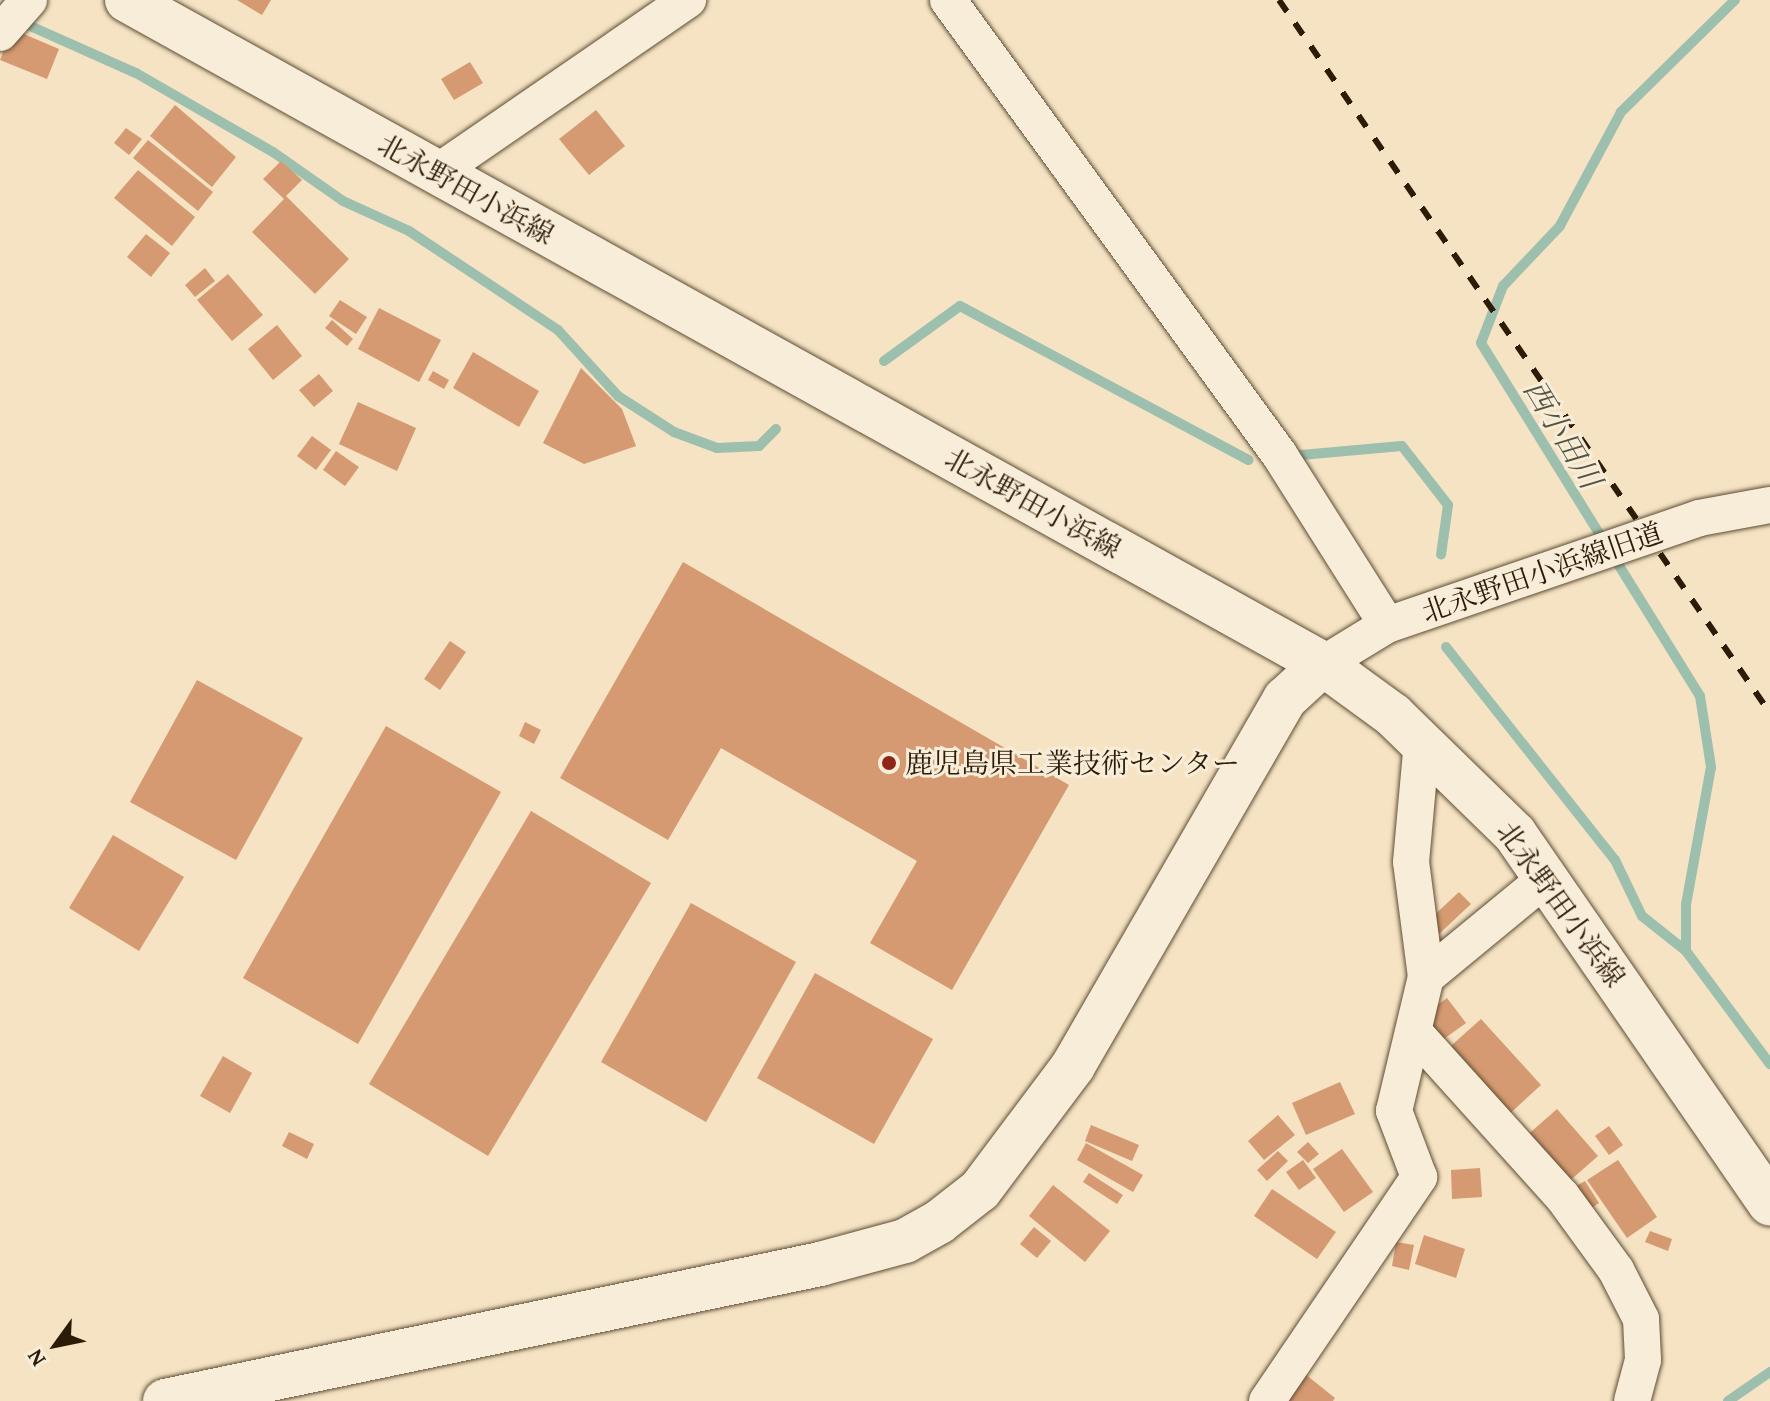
<!DOCTYPE html>
<html>
<head>
<meta charset="utf-8">
<style>
  body { margin:0 }
  #map { position:relative; width:1770px; height:1401px; overflow:hidden; background:#f5e3c3; font-family:"Gentium Book Plus","Noto Serif JP",serif }
  div>[style] { position:absolute }
  [style*='--x'] { left:calc(var(--x)*1px); top:calc(var(--y)*1px); width:calc(var(--w)*1px); rotate:calc(var(--a)*1deg) }
  .stream>* { height:10px; margin:-5px; padding:0 5px; transform-origin:5px; border-radius:5px; background:#9dbfae }
  .building>* { inset:0; background:#d59a71 }
  .roads { filter:drop-shadow(0 0 2px #5e4d35) drop-shadow(0 0 2px #5e4d35) }
  .street>* { height:36px; margin:-18px; padding:0 18px; transform-origin:18px; border-radius:18px; background:#f8edd8 }
  .secondary>* { height:44px; margin:-22px; padding:0 22px; transform-origin:22px; border-radius:22px; background:#f8edd8 }
  .rail>* { height:6px; margin-top:-3px; transform-origin:0; background:repeating-linear-gradient(90deg,#2c1b06 0 14px,transparent 0 28px) }
  .dots>* { width:22px; height:22px; translate:-50% -50%; box-sizing:border-box; border:4px solid #f8edd8; border-radius:50% }
  span { translate:-50% -50%; white-space:nowrap; text-align:center; line-height:1.15; -webkit-text-stroke:6px #f8edd8; paint-order:stroke }
  .street-label { font-size:28px; color:#2c1b06 }
  .poi-label { font-size:28px; color:#2c1b06 }
  .left { translate:0 -50%; text-align:left }
  .water-label { font-size:30px; color:#545441; font-style:italic }
  .north { position:absolute; left:16px; top:1305px; width:80px; height:80px; -webkit-text-stroke:6px #f8edd8; paint-order:stroke; rotate:237deg; font-size:22px; font-weight:700; line-height:32px; text-align:center; color:#2c1b06 }
  .north::after { content:''; display:block; margin:auto; width:28px; height:36px; background:#2c1b06; clip-path:polygon(50% 0,100% 100%,50% 72%,0 100%) }
</style>
</head>
<body>
<div id="map">
  <div class="stream">
    <div style="--x:1735;--y:0;--w:160;--a:135.5"></div>
    <div style="--x:1621;--y:112;--w:129;--a:118.2"></div>
    <div style="--x:1560;--y:226;--w:83;--a:133.5"></div>
    <div style="--x:1503;--y:286;--w:61;--a:111.1"></div>
    <div style="--x:1481;--y:343;--w:415;--a:58.2"></div>
    <div style="--x:1700;--y:696;--w:72;--a:81.2"></div>
    <div style="--x:1711;--y:767;--w:140;--a:100.3"></div>
    <div style="--x:1686;--y:905;--w:46;--a:90"></div>
    <div style="--x:1686;--y:951;--w:141;--a:53.4"></div>
    <div style="--x:19;--y:21;--w:128;--a:24"></div>
    <div style="--x:136;--y:73;--w:158;--a:30"></div>
    <div style="--x:273;--y:152;--w:85;--a:35"></div>
    <div style="--x:343;--y:201;--w:72;--a:24.4"></div>
    <div style="--x:409;--y:231;--w:179;--a:33.6"></div>
    <div style="--x:558;--y:330;--w:89;--a:47.7"></div>
    <div style="--x:618;--y:396;--w:67;--a:32.7"></div>
    <div style="--x:674;--y:432;--w:46;--a:20.4"></div>
    <div style="--x:717;--y:448;--w:42;--a:-2.7"></div>
    <div style="--x:759;--y:446;--w:24;--a:-45"></div>
    <div style="--x:884;--y:361;--w:94;--a:-35.9"></div>
    <div style="--x:960;--y:306;--w:327;--a:28.1"></div>
    <div style="--x:1290;--y:456;--w:112;--a:-5.1"></div>
    <div style="--x:1402;--y:446;--w:75;--a:52.1"></div>
    <div style="--x:1448;--y:505;--w:50;--a:98"></div>
    <div style="--x:1446;--y:647;--w:272;--a:51.6"></div>
    <div style="--x:1615;--y:860;--w:62;--a:64.3"></div>
    <div style="--x:1642;--y:916;--w:56;--a:38.5"></div>
    <div style="--x:1728;--y:1401;--w:51;--a:-34.6"></div>
  </div>
  <div class="building">
    <div style="clip-path:polygon(237px 0,271px 0,262px 15px)"></div>
    <div style="clip-path:polygon(12px 29px,59px 49px,47px 79px,0 60px)"></div>
    <div style="clip-path:polygon(470px 62px,483px 83px,454px 100px,441px 79px)"></div>
    <div style="clip-path:polygon(175px 105px,236px 157px,212px 187px,150px 136px)"></div>
    <div style="clip-path:polygon(596px 110px,625px 146px,589px 175px,559px 139px)"></div>
    <div style="clip-path:polygon(126px 128px,142px 139px,129px 155px,114px 143px)"></div>
    <div style="clip-path:polygon(148px 140px,213px 192px,198px 211px,133px 158px)"></div>
    <div style="clip-path:polygon(281px 161px,302px 180px,286px 196px,349px 259px,315px 294px,252px 232px,284px 199px,263px 179px)"></div>
    <div style="clip-path:polygon(138px 170px,195px 217px,172px 246px,114px 198px)"></div>
    <div style="clip-path:polygon(146px 234px,170px 253px,151px 277px,127px 257px)"></div>
    <div style="clip-path:polygon(205px 268px,215px 281px,195px 297px,185px 285px)"></div>
    <div style="clip-path:polygon(228px 274px,263px 315px,232px 341px,197px 300px)"></div>
    <div style="clip-path:polygon(340px 300px,367px 317px,356px 334px,329px 316px)"></div>
    <div style="clip-path:polygon(379px 308px,441px 340px,419px 382px,358px 349px)"></div>
    <div style="clip-path:polygon(332px 320px,353px 339px,347px 346px,325px 328px)"></div>
    <div style="clip-path:polygon(277px 325px,302px 356px,273px 380px,248px 349px)"></div>
    <div style="clip-path:polygon(473px 352px,539px 391px,519px 427px,453px 388px)"></div>
    <div style="clip-path:polygon(581px 368px,622px 409px,636px 446px,584px 464px,543px 443px)"></div>
    <div style="clip-path:polygon(433px 371px,449px 380px,444px 389px,428px 380px)"></div>
    <div style="clip-path:polygon(319px 374px,333px 391px,314px 407px,299px 390px)"></div>
    <div style="clip-path:polygon(358px 402px,416px 428px,397px 471px,339px 444px)"></div>
    <div style="clip-path:polygon(312px 436px,331px 450px,316px 470px,297px 456px)"></div>
    <div style="clip-path:polygon(336px 451px,359px 467px,345px 486px,323px 470px)"></div>
    <div style="clip-path:polygon(683px 562px,1069px 785px,952px 990px,870px 943px,917px 861px,721px 748px,668px 840px,560px 778px)"></div>
    <div style="clip-path:polygon(450px 641px,466px 652px,440px 690px,424px 679px)"></div>
    <div style="clip-path:polygon(197px 680px,303px 738px,236px 860px,130px 802px)"></div>
    <div style="clip-path:polygon(525px 722px,541px 730px,534px 744px,519px 736px)"></div>
    <div style="clip-path:polygon(386px 726px,501px 792px,358px 1044px,243px 978px)"></div>
    <div style="clip-path:polygon(531px 811px,651px 883px,488px 1156px,369px 1084px)"></div>
    <div style="clip-path:polygon(113px 835px,184px 877px,139px 951px,69px 908px)"></div>
    <div style="clip-path:polygon(1459px 892px,1471px 904px,1439px 934px,1428px 921px)"></div>
    <div style="clip-path:polygon(691px 903px,796px 962px,706px 1122px,601px 1062px)"></div>
    <div style="clip-path:polygon(815px 973px,933px 1039px,874px 1144px,757px 1078px)"></div>
    <div style="clip-path:polygon(1447px 998px,1466px 1023px,1441px 1041px,1422px 1016px)"></div>
    <div style="clip-path:polygon(1481px 1019px,1541px 1085px,1504px 1119px,1444px 1052px)"></div>
    <div style="clip-path:polygon(223px 1056px,252px 1073px,230px 1113px,200px 1096px)"></div>
    <div style="clip-path:polygon(1340px 1082px,1355px 1114px,1306px 1135px,1292px 1103px)"></div>
    <div style="clip-path:polygon(1557px 1109px,1598px 1156px,1565px 1185px,1524px 1138px)"></div>
    <div style="clip-path:polygon(1278px 1115px,1295px 1135px,1264px 1160px,1248px 1141px)"></div>
    <div style="clip-path:polygon(1091px 1125px,1139px 1145px,1132px 1161px,1085px 1141px)"></div>
    <div style="clip-path:polygon(1609px 1126px,1623px 1145px,1609px 1155px,1595px 1136px)"></div>
    <div style="clip-path:polygon(289px 1132px,314px 1144px,307px 1159px,282px 1146px)"></div>
    <div style="clip-path:polygon(1308px 1142px,1319px 1154px,1308px 1163px,1297px 1152px)"></div>
    <div style="clip-path:polygon(1086px 1143px,1143px 1175px,1133px 1192px,1077px 1160px)"></div>
    <div style="clip-path:polygon(1342px 1149px,1373px 1192px,1344px 1212px,1313px 1169px)"></div>
    <div style="clip-path:polygon(1278px 1151px,1288px 1161px,1267px 1181px,1257px 1170px)"></div>
    <div style="clip-path:polygon(1303px 1160px,1316px 1178px,1299px 1190px,1286px 1172px)"></div>
    <div style="clip-path:polygon(1618px 1160px,1657px 1217px,1627px 1238px,1587px 1180px)"></div>
    <div style="clip-path:polygon(1480px 1168px,1482px 1197px,1452px 1199px,1451px 1170px)"></div>
    <div style="clip-path:polygon(1089px 1173px,1123px 1195px,1117px 1204px,1083px 1182px)"></div>
    <div style="clip-path:polygon(1585px 1181px,1599px 1203px,1586px 1212px,1571px 1189px)"></div>
    <div style="clip-path:polygon(1053px 1185px,1110px 1231px,1085px 1262px,1029px 1216px)"></div>
    <div style="clip-path:polygon(1272px 1189px,1336px 1232px,1317px 1259px,1254px 1216px)"></div>
    <div style="clip-path:polygon(1034px 1227px,1051px 1241px,1037px 1258px,1020px 1244px)"></div>
    <div style="clip-path:polygon(1650px 1231px,1672px 1239px,1668px 1251px,1645px 1242px)"></div>
    <div style="clip-path:polygon(1424px 1235px,1465px 1249px,1456px 1278px,1415px 1264px)"></div>
    <div style="clip-path:polygon(1396px 1242px,1414px 1245px,1409px 1270px,1392px 1266px)"></div>
    <div style="clip-path:polygon(1300px 1370px,1335px 1398px,1333px 1401px,1276px 1401px)"></div>
  </div>
  <div class="roads">
    <div class="street">
      <div style="--x:948;--y:0;--w:562;--a:53.91"></div>
      <div style="--x:1279;--y:454;--w:202;--a:57.7"></div>
      <div style="--x:0;--y:33;--w:44;--a:-48.7"></div>
      <div style="--x:436;--y:173;--w:306;--a:-34.5"></div>
      <div style="--x:1323;--y:664;--w:75;--a:-31.4"></div>
      <div style="--x:1387;--y:625;--w:330;--a:-18.9"></div>
      <div style="--x:1699;--y:518;--w:72;--a:-10.4"></div>
      <div style="--x:1426;--y:977;--w:156;--a:-39.5"></div>
      <div style="--x:1415;--y:1033;--w:219;--a:48"></div>
      <div style="--x:1562;--y:1196;--w:92;--a:53.9"></div>
      <div style="--x:1616;--y:1270;--w:55;--a:63"></div>
      <div style="--x:1641;--y:1319;--w:41;--a:87.2"></div>
      <div style="--x:1643;--y:1360;--w:42;--a:105"></div>
      <div style="--x:1267;--y:1401;--w:271;--a:-55.8"></div>
      <div style="--x:1419;--y:1177;--w:71;--a:-110.7"></div>
      <div style="--x:1394;--y:1111;--w:138;--a:-76.6"></div>
      <div style="--x:1426;--y:977;--w:116;--a:-97.4"></div>
      <div style="--x:1411;--y:862;--w:121;--a:-84.8"></div>
    </div>
    <div class="secondary">
      <div style="--x:127;--y:0;--w:1368;--a:29.04"></div>
      <div style="--x:1323;--y:664;--w:87;--a:36.1"></div>
      <div style="--x:1393;--y:715;--w:170;--a:44.3"></div>
      <div style="--x:1515;--y:834;--w:449;--a:55.4"></div>
      <div style="--x:165;--y:1401;--w:669;--a:-11.81"></div>
      <div style="--x:820;--y:1264;--w:88;--a:-15.1"></div>
      <div style="--x:905;--y:1241;--w:39;--a:-29"></div>
      <div style="--x:939;--y:1222;--w:52;--a:-38"></div>
      <div style="--x:980;--y:1190;--w:155;--a:-53.1"></div>
      <div style="--x:1073;--y:1066;--w:424;--a:-60"></div>
      <div style="--x:1285;--y:699;--w:52;--a:-42.6"></div>
    </div>
  </div>
  <div class="rail">
    <div style="--x:1279;--y:0;--w:866;--a:55.45"></div>
  </div>
  <div class="dots">
    <div style="left:889px;top:763px;background:#8f2418"></div>
  </div>
  <div class="street-label">
    <span style="left:466px;top:189px;rotate:29deg">北永野田小浜線</span>
    <span style="left:1033px;top:503px;rotate:29deg">北永野田小浜線</span>
    <span style="left:1542px;top:572px;rotate:-19deg">北永野田小浜線旧道</span>
    <span style="left:1561px;top:904px;rotate:54deg">北永野田小浜線</span>
  </div>
  <div class="poi-label">
    <span class="left" style="left:905px;top:763px">鹿児島県工業技術センター</span>
  </div>
  <div class="water-label">
    <span style="left:1563px;top:434px;rotate:59deg">西小田川</span>
  </div>
  <div class="north">N</div>
</div>
</body>
</html>
